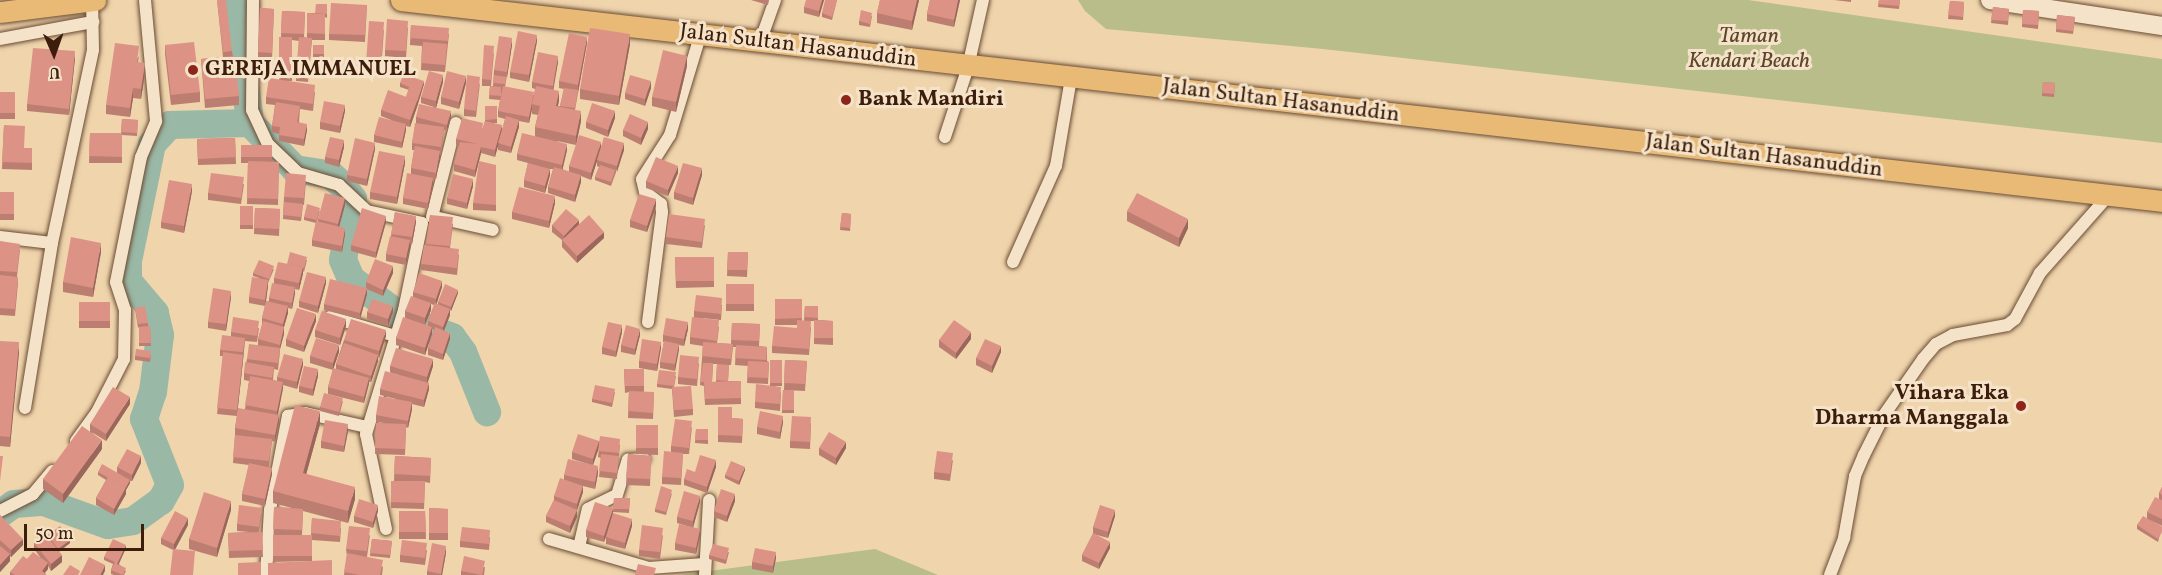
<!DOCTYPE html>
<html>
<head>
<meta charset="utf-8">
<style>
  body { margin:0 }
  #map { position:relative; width:2162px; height:575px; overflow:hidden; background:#efd4ac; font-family:Vollkorn,serif }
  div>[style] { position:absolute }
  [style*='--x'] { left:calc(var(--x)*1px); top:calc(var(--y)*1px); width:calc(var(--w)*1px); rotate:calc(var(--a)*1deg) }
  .green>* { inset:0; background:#b8bd8a }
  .river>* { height:28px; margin:-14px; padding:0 14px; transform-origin:14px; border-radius:14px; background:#9ab8a6 }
  .roads { filter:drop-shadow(0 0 2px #6a4b33) drop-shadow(0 0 2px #6a4b33) }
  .minor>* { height:12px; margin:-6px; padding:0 6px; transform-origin:6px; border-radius:6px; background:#f5e3c9 }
  .secondary>* { height:18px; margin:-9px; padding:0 9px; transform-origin:9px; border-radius:9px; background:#f5e3c9 }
  .trunk>* { height:21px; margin:-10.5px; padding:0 10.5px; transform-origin:10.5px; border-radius:10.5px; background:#e8ba76 }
  .wall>* { inset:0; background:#bd7e72 }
  .shaded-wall>* { inset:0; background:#9a675d }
  .building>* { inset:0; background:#dc9385 }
  .dots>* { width:16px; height:16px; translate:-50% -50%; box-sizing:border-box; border:3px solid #f5e3c9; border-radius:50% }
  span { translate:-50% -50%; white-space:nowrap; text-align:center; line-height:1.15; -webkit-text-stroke:6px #f5e3c9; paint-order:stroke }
  .park-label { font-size:22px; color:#5c452b; font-style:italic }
  .street-label { font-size:22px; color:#3d1d0b }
  .poi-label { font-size:22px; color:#3d1d0b; font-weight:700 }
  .left { translate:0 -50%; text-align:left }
  .right { translate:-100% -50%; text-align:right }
  .north { position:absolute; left:24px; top:24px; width:60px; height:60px; -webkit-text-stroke:4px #f5e3c9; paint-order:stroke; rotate:178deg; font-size:16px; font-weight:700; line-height:24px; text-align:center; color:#3d1d0b }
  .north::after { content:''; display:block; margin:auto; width:21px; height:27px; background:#3d1d0b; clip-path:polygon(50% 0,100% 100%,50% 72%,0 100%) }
  .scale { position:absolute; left:24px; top:524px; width:120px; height:27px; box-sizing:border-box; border:3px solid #3d1d0b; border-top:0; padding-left:8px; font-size:18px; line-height:21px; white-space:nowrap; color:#3d1d0b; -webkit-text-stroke:4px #f5e3c9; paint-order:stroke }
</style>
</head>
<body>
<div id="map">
  <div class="green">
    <div style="clip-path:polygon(1078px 0,1748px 0,2162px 59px,2162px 143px,1323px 49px,1106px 29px,1085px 11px)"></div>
    <div style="clip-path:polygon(875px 549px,938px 575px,680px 575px)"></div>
  </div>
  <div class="river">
    <div style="--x:235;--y:0;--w:124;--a:83"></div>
    <div style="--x:250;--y:123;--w:64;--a:45.6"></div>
    <div style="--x:295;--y:169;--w:36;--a:9"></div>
    <div style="--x:331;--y:175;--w:15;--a:42"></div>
    <div style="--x:342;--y:185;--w:18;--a:52"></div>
    <div style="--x:353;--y:199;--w:62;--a:99.3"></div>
    <div style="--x:343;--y:260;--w:21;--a:67"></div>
    <div style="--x:351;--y:279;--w:69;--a:36.7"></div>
    <div style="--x:406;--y:320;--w:49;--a:20.3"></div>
    <div style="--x:452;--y:337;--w:19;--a:54"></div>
    <div style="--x:463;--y:352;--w:65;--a:68.2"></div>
    <div style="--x:0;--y:514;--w:17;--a:-36"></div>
    <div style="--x:14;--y:504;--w:30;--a:-4"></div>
    <div style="--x:44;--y:502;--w:68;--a:19.8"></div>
    <div style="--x:108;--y:525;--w:25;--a:-9"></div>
    <div style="--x:133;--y:521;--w:34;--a:-36"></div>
    <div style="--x:161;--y:501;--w:18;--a:-61"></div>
    <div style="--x:170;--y:485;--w:71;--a:-111.5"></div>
    <div style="--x:144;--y:419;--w:28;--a:-72"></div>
    <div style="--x:153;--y:392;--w:57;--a:-83"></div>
    <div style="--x:160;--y:335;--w:23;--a:-103"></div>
    <div style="--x:155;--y:313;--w:42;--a:-130.2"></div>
    <div style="--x:128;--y:281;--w:20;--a:-90"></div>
    <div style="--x:128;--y:261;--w:119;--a:-78.4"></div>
    <div style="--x:152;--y:144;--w:26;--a:-47"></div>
    <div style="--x:170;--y:125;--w:80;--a:-1.4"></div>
  </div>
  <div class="roads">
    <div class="minor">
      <div style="--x:253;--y:0;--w:110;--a:90.5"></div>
      <div style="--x:252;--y:110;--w:38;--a:65"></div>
      <div style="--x:268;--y:144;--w:42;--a:44"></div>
      <div style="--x:298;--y:173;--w:43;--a:16.3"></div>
      <div style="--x:339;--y:185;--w:38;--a:43"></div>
      <div style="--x:367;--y:211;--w:56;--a:12.3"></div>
      <div style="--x:422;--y:223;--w:89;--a:101.7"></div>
      <div style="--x:404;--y:310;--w:130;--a:107"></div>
      <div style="--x:366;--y:434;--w:97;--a:78.1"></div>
      <div style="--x:0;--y:39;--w:95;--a:-10.4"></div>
      <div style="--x:760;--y:42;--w:45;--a:-70.3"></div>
      <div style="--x:945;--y:137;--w:74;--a:-71.8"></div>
      <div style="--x:968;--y:67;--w:69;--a:-77.4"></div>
      <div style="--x:432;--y:217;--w:97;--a:-75.7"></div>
      <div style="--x:439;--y:218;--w:55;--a:12.5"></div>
      <div style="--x:0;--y:237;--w:52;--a:6.6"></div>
      <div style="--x:1013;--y:262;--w:105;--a:-65.9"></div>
      <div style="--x:1056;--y:166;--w:89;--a:-80.3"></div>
      <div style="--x:330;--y:317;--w:68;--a:16.3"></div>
      <div style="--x:648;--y:322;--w:111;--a:-82.7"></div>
      <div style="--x:662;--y:212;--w:8;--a:-97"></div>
      <div style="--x:661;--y:204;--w:20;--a:-143"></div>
      <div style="--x:645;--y:192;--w:13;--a:-103"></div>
      <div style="--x:642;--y:179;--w:52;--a:-57.5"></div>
      <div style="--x:670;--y:135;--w:107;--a:-73.1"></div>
      <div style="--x:25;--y:408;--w:167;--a:-80.7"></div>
      <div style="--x:52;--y:243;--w:197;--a:-78"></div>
      <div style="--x:93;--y:50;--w:50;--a:-91.1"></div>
      <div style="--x:76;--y:441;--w:36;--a:-54"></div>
      <div style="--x:97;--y:412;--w:59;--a:-63"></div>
      <div style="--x:124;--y:359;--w:49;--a:-88.8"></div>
      <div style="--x:125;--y:310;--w:29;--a:-108"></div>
      <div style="--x:116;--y:282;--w:127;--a:-78.7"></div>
      <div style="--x:141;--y:157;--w:39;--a:-67"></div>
      <div style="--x:156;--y:121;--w:121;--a:-95.2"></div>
      <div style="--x:0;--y:511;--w:37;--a:-27"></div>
      <div style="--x:33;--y:494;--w:30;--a:-50"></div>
      <div style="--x:549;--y:539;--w:104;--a:16.2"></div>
      <div style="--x:649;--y:568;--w:55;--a:-4.2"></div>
      <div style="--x:579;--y:547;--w:39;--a:-77"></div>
      <div style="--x:588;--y:509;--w:32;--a:-26"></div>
      <div style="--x:617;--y:495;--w:37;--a:-73"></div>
      <div style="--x:628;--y:460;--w:16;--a:-4"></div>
      <div style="--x:266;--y:575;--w:65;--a:-86.5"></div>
      <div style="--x:270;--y:510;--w:96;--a:-79.2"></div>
      <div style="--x:288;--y:416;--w:17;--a:-10"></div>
      <div style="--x:305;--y:413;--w:64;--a:12.7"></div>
      <div style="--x:705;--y:575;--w:75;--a:-86.9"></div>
      <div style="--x:1830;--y:575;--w:40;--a:-69"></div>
      <div style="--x:1844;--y:538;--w:63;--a:-79.9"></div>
      <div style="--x:1855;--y:476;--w:23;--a:-67"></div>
      <div style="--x:1864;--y:455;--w:45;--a:-63.4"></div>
      <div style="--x:1884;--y:415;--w:68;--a:-55.1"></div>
      <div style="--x:1923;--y:359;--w:20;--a:-49"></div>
      <div style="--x:1936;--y:344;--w:19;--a:-28"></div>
      <div style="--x:1953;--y:335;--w:55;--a:-10.5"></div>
      <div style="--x:2007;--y:325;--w:10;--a:-37"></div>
      <div style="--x:2015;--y:319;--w:52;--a:-61.5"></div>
      <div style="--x:2040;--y:273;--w:104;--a:-48.5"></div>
    </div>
    <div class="secondary">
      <div style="--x:1990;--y:0;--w:174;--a:8.6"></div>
    </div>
    <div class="trunk">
      <div style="--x:401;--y:0;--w:1772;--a:6.51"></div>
      <div style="--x:0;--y:12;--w:96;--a:-7.2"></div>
    </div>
  </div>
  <div class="wall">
    <div style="clip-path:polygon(217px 0,232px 51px,239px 96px,239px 105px,205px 108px,201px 59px,223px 57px)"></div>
    <div style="clip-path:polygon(751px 0,769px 0,768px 5px)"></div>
    <div style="clip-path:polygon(824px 0,819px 17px,804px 13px,804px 7px)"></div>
    <div style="clip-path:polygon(837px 0,832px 20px,822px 17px,822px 13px)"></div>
    <div style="clip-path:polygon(880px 0,919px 0,912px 30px,877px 23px,877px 13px)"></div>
    <div style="clip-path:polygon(930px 0,960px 0,954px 27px,927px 21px,927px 14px)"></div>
    <div style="clip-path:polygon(1834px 0,1851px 0,1851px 2px)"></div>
    <div style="clip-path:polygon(1879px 0,1900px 0,1899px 9px,1878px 7px)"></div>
    <div style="clip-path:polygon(1950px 1px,1964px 2px,1963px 20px,1948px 19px)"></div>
    <div style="clip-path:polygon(327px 4px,327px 18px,325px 17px,325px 40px,312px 40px,308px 82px,296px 81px,299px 41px,292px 40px,292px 81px,286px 81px,315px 92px,313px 111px,300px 109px,299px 122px,307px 130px,304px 146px,279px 141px,279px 134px,272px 132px,272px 126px,275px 105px,266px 104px,266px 97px,279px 80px,279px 37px,281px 37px,282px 11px,305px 12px,304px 37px,307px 38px,307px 13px,315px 13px)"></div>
    <div style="clip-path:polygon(367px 5px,365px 42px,329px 40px,329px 34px)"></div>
    <div style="clip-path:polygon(1993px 7px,2009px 9px,2008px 25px,1991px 23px)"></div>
    <div style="clip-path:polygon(260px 8px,274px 9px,272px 59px,258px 58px)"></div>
    <div style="clip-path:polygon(2023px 10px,2039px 11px,2038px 29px,2022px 27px)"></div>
    <div style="clip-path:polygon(2057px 15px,2075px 17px,2073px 34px,2056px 32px)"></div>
    <div style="clip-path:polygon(872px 16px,870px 27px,859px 25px,859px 21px)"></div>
    <div style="clip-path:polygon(411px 25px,449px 34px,445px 72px,421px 70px,422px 46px,410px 45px)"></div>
    <div style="clip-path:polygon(408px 27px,406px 58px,385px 56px,385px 50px)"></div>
    <div style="clip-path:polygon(384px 29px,381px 71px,366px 70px,366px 64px)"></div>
    <div style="clip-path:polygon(537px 41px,529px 82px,510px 78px,510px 72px)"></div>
    <div style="clip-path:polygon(587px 43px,575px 110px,581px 121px,576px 145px,557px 141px,567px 150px,562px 169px,569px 172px,569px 166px,601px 147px,624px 150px,611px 186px,595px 180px,595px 177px,599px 167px,597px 166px,597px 161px,591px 180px,581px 176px,581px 182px,575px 202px,548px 193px,548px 187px,553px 169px,550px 169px,550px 175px,545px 193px,524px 187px,524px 180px,528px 163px,517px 160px,517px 154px,535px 136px,535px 127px,538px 115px,532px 114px,532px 109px,529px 123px,519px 121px,519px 127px,511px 153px,498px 150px,498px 144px,495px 157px,481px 153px,475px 177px,454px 171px,454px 164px,459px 146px,456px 145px,456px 139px,483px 128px,485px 121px,485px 106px,497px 106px,497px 123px,493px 123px,502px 131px,505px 119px,498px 117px,498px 111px,500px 100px,489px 99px,490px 86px,482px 86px,482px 79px,494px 52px,491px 86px,493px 86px,494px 70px,512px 45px,505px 87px,534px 95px,535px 89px,532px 88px,532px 82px,558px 62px,553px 89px,559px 100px,558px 106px,560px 106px,564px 89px,559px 88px,559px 81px)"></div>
    <div style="clip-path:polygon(630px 44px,619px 105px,580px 99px,580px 89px)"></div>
    <div style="clip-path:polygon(165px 45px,200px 92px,200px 102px,171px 105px,165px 54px)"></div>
    <div style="clip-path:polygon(313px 45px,324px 45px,324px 58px,313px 57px)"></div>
    <div style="clip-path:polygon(139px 56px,138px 62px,145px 73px,141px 99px,133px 98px,130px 117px,106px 114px,106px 105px)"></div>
    <div style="clip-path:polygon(75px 58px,69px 115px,27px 111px,27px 104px)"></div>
    <div style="clip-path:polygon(687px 66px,676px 112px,652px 106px,652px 97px)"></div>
    <div style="clip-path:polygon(414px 74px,413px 78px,424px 84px,417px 107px,410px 127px,406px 126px,406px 130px,402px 148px,374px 142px,374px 135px,391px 120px,381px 116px,381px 110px,406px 97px,409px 90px,400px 87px,400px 83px)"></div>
    <div style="clip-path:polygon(443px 82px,436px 108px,451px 117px,447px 131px,444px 130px,441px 154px,440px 154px,436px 179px,433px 179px,433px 185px,428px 209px,403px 204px,403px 198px,411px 174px,411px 168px,414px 150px,412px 150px,412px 143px,416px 123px,416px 117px,434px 107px,421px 103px,421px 97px)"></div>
    <div style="clip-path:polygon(2043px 82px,2055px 83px,2054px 97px,2042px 96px)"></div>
    <div style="clip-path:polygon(466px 83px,459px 109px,441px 104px,441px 97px)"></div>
    <div style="clip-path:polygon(480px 83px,476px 117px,464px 116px,464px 109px)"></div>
    <div style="clip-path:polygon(651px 88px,645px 106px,625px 99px,625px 93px)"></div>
    <div style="clip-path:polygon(0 92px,15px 92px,15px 119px,0 119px)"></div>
    <div style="clip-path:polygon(345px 111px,340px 133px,320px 129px,320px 122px)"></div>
    <div style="clip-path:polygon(615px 118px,608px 137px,586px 128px,586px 122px)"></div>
    <div style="clip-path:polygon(122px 119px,138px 120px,137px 136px,122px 135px,122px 163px,89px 163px,90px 133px,121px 133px)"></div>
    <div style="clip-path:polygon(4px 125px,24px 148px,32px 148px,32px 170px,2px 169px)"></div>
    <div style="clip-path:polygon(648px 129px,641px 145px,623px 136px,623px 130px)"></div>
    <div style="clip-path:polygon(235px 138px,236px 164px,198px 165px,197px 139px)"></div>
    <div style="clip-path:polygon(241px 145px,272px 145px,272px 161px,279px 162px,278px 205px,247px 204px,248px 163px,241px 163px)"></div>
    <div style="clip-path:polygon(344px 147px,339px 167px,325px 163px,325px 157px)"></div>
    <div style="clip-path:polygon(375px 149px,367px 186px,347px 181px,347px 175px)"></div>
    <div style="clip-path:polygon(405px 163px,397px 204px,370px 199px,370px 192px)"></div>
    <div style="clip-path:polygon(496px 165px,496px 211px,473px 210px,473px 203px)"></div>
    <div style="clip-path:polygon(678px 173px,668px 196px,646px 188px,646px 181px)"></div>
    <div style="clip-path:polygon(702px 175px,693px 205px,674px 199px,674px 192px)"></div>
    <div style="clip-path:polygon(306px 181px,304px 205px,303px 205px,301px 221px,283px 219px,284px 197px)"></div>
    <div style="clip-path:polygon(244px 184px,241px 204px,208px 200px,208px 193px)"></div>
    <div style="clip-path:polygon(473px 186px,467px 209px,447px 204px,447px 198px)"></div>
    <div style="clip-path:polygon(192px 191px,184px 233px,161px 228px,161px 222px)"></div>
    <div style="clip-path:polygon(0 192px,14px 192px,14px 220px,0 220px)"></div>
    <div style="clip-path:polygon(555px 203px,549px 228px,512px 219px,512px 212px)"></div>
    <div style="clip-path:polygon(345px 205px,339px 226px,345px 234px,342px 252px,312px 246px,312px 240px,316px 223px,304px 220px,304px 217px,320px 211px,317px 222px,318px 222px,318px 219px)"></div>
    <div style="clip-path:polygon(240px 206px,253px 206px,253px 229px,240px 229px)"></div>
    <div style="clip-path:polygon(656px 206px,647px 232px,630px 227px,630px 220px)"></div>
    <div style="clip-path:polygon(255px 208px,280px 209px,279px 236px,254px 234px)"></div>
    <div style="clip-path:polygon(1127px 211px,1188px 228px,1179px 247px,1127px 221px)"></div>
    <div style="clip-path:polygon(395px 212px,416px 222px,412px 244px,410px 243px,406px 265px,386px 261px,386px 254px,391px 236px)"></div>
    <div style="clip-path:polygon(842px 213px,851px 214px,850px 231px,840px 230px)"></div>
    <div style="clip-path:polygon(430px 215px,453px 224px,450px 248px,459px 255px,457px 275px,421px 270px,421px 264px,426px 245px)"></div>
    <div style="clip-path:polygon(386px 222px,376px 258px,351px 251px,351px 245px)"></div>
    <div style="clip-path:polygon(579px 224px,604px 238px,577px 263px,562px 247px,562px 240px,552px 232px,552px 225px)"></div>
    <div style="clip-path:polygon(705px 225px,702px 248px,666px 244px,666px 237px)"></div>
    <div style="clip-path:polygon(0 241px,20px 250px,17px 276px,18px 283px,15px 316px,0 315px)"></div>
    <div style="clip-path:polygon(101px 252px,93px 297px,63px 292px,63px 282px)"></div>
    <div style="clip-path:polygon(728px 252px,748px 252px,747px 277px,727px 276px)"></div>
    <div style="clip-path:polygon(675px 257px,714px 257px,714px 287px,676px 288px)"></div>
    <div style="clip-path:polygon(307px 260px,304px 272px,303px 271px,299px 290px,295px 289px,292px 309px,288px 308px,288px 313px,284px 327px,284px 334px,280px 349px,278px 370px,274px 369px,273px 380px,277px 381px,277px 377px,303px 365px,297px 389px,283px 385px,278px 415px,279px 422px,275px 442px,272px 441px,269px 467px,272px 474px,265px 506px,242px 501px,242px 494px,249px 465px,233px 463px,235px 435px,235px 428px,237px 416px,217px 414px,223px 356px,220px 356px,220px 350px,231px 336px,231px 332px,259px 328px,257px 342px,245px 341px,237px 415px,245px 409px,249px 381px,244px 380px,244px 373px,247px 359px,258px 346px,258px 339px,262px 325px,262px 318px,265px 306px,249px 303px,249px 297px,259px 278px,253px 276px,253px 273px,274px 269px,268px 283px,266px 302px,269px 301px,269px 298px,274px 283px,274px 278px,287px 264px)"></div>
    <div style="clip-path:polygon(393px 273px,383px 296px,367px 289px,367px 294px,360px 319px,324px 310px,324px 304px,366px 288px,366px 282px)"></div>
    <div style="clip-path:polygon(326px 283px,318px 313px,299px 307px,299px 301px)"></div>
    <div style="clip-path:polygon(726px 284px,754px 284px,754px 311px,726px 311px)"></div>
    <div style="clip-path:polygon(evenodd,442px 287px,436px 304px,438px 304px,438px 302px,458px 293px,451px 311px,450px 310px,450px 315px,444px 331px,450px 339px,443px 360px,428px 355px,428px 348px,434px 330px,432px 329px,432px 334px,425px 355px,396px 345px,396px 338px,405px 318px,405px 311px,413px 297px,413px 292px,442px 287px,431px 304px,434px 305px,428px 321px,428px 326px,425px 325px,431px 310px,431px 304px)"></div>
    <div style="clip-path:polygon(231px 297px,226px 331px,208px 328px,208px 322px)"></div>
    <div style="clip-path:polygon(775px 299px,802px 299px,802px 321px,804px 321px,805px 306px,818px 306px,818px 320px,833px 321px,833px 345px,814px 344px,814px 321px,807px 321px,811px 328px,809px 355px,772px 353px,772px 346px,797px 328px,797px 325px,775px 325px)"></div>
    <div style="clip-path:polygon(79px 302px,110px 302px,110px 328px,79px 328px)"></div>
    <div style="clip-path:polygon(evenodd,722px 305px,721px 320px,702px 318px,719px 327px,717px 343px,731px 344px,732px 323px,760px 324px,759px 346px,767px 347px,767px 361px,769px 362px,768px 384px,747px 383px,748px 366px,735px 365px,736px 347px,733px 347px,731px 365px,729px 365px,728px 381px,741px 381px,741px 404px,705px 405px,704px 386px,700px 385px,703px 346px,690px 344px,690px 337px,694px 317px,694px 311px,722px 305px,713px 364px,717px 364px,716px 382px,712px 382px,713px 364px)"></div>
    <div style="clip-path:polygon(135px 308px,148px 323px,148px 326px,150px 326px,151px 346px,139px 346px,139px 327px,138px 328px)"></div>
    <div style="clip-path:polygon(367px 312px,393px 312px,388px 326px,367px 319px)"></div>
    <div style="clip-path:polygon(316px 321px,304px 352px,286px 346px,286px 339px)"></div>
    <div style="clip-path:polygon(346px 326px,340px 345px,315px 337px,315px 330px)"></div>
    <div style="clip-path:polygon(688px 329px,684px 346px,679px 345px,675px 371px,660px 368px,660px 362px,664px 342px,663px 342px,663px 335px)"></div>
    <div style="clip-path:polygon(622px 332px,616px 357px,602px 354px,602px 347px)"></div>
    <div style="clip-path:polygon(640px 335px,635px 355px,621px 352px,621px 345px)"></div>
    <div style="clip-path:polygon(386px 336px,379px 358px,378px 357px,378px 361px,371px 382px,369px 382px,364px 403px,328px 394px,328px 387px,333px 370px,310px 363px,310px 356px,339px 352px,333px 369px,336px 369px,336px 364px,344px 340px)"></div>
    <div style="clip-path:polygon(971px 339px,956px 359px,939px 347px,939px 340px)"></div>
    <div style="clip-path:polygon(0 341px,19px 352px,10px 447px,0 446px)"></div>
    <div style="clip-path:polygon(661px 348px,657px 371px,639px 368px,639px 361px)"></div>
    <div style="clip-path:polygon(1001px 352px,992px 373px,976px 365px,976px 358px)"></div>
    <div style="clip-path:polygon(151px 354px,150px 362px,135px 360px,135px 356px)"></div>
    <div style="clip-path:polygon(770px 360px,782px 360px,782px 386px,775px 386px,781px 393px,780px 411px,755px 408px,755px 402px,770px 386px)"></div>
    <div style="clip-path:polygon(785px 360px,807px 361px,805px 391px,784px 390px)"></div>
    <div style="clip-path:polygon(699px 363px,697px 386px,678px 384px,678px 377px)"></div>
    <div style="clip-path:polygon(390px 366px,433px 366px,428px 382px,429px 389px,424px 407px,412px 404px,412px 409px,408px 428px,406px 427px,405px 455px,375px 454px,376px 423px,384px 423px,376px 422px,376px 415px,396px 399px,380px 395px,380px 389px,399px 375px,390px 372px)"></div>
    <div style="clip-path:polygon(624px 369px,644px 369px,644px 392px,654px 392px,653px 419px,628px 418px,629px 392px,625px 393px)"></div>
    <div style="clip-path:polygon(318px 376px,313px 396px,299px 392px,299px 386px)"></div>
    <div style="clip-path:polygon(676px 376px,674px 387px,693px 409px,693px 415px,674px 417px,672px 389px,657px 387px,657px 384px)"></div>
    <div style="clip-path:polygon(783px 390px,794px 390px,794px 413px,782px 413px)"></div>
    <div style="clip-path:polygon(615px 392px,612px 407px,592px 402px,592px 399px)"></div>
    <div style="clip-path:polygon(343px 401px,339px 416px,320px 411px,320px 407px)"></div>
    <div style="clip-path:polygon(130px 404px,106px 441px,90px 431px,90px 424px)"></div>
    <div style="clip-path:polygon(718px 407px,732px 418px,743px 419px,742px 443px,718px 442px)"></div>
    <div style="clip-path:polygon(783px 422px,780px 439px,757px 434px,757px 427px)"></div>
    <div style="clip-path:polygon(811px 423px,810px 449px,790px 448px,790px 441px)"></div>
    <div style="clip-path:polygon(320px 424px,306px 474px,355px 499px,348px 523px,303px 511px,302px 535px,311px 535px,312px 518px,341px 528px,340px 542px,312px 540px,312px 561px,273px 562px,274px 507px,292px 508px,273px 503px,273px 491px)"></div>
    <div style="clip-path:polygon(636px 425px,658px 425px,658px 455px,636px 454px)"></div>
    <div style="clip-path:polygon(692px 427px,689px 454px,683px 454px,681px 485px,662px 484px,662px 477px,671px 452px,671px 446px)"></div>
    <div style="clip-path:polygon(696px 429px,708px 429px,708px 444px,695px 443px)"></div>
    <div style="clip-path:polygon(348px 431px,344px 452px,321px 448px,321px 441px)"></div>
    <div style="clip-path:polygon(599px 441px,620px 445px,617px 479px,599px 477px,601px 458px,598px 457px,599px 448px,593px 465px,598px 473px,595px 489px,583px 486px,583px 492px,577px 510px,577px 517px,570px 533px,546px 522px,546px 516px,554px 500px,554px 496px,564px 480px,564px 475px,588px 464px,572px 459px,572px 452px)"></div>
    <div style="clip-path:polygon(819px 448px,846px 448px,836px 465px,819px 455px)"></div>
    <div style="clip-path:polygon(102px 449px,63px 503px,43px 489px,43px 479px)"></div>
    <div style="clip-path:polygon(628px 454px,651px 456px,650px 486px,626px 485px)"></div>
    <div style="clip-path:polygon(395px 456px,431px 458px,430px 483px,425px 482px,424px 509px,391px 508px,391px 481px,394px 481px)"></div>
    <div style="clip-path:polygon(953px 460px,950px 481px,934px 479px,934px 472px)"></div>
    <div style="clip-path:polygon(141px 463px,132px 481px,130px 481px,130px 483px,126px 490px,126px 494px,114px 515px,96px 505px,96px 498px,106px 480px,98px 475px,98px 472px,117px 473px,117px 467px)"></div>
    <div style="clip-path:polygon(716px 467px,707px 493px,684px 485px,684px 479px,695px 472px)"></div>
    <div style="clip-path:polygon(745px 470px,739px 485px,725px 478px,725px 475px)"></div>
    <div style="clip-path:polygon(2162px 487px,2162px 526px,2150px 520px,2162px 527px,2158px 542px,2137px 529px,2137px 525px,2147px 518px,2147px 512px,2159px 499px,2159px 493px)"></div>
    <div style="clip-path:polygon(672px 493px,666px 515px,655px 512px,655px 509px)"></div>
    <div style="clip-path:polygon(614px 498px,630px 498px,629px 513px,613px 512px)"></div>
    <div style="clip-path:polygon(735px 501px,727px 522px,714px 517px,714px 511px)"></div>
    <div style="clip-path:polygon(700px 502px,693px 527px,700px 535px,696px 554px,675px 550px,675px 543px,690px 527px,677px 523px,677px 517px)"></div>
    <div style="clip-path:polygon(429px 508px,448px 509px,448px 540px,429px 540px)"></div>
    <div style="clip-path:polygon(231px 510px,217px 557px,189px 549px,189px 539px)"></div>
    <div style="clip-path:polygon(378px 511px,373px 528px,354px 522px,354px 516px)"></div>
    <div style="clip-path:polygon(399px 511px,425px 511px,426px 539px,399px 539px)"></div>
    <div style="clip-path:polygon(262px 514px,259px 532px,262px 532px,263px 557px,229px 558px,228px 533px,249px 532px,237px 531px,237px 524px)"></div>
    <div style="clip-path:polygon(613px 514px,632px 526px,625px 549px,606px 544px,606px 537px,604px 542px,586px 537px,586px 530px)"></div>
    <div style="clip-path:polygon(0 515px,23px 545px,11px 557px,10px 556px,10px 561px,0 572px)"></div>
    <div style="clip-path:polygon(1115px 516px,1108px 538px,1093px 534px,1110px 548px,1099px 569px,1082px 561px,1082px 555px,1093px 534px,1093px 527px)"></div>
    <div style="clip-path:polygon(188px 525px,175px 550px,195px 558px,173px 550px,161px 544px,161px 538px)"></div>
    <div style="clip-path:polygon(48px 535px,70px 543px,59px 552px,62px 562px,51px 571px,48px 566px,48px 569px,45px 573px,46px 575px,10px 575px,10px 572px,27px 559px,40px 557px,34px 549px,34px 543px,48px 537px)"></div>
    <div style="clip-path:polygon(370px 535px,367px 557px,383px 567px,382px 575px,344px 575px,347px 556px,346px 549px)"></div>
    <div style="clip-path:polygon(663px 535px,660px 559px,639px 556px,639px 550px)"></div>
    <div style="clip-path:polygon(490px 537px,489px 550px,460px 547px,460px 541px)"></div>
    <div style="clip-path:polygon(372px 539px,392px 541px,390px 558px,370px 556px)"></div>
    <div style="clip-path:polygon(126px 548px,119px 564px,126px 571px,124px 575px,114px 575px,111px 574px,111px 570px,113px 564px,104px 560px,104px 557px)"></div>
    <div style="clip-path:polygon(427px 550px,425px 565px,400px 562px,400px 555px)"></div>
    <div style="clip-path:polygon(729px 552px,726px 564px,709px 559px,709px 555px)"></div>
    <div style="clip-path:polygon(446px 553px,442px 575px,427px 575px,427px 571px)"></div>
    <div style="clip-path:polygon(776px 558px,773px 573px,752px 569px,752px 562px)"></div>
    <div style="clip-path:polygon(485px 567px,484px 575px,461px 575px,461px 571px)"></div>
  </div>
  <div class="shaded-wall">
    <div style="clip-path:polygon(822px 0,824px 0,819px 17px,819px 11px)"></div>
    <div style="clip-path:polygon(917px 0,919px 0,912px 30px,912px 21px)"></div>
    <div style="clip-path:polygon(958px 0,960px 0,954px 27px,954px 20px)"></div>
    <div style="clip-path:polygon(630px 34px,630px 44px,619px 105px,619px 96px)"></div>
    <div style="clip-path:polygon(537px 35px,537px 41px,529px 82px,529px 75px)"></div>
    <div style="clip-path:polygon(587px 37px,587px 43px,578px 92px,578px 85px)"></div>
    <div style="clip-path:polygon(512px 38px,512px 45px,507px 78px,507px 72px)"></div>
    <div style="clip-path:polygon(75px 51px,75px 58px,69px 115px,69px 109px)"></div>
    <div style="clip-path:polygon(558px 56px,558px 62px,553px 92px,553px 86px)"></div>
    <div style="clip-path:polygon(687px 56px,687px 66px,676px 112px,676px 102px)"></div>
    <div style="clip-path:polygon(145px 63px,145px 73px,141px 99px,141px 89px)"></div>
    <div style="clip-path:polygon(443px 75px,443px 82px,436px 108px,436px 101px)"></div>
    <div style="clip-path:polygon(466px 76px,466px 83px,459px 109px,459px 102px)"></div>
    <div style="clip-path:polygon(424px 81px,424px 84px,417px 107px,410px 127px,410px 120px)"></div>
    <div style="clip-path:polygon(651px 81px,651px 88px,645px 106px,645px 99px)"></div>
    <div style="clip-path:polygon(133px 88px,133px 98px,130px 117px,130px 108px)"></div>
    <div style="clip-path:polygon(559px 91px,559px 100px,556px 115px,556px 106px)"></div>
    <div style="clip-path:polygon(532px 104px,532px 109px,529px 123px,529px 117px)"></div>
    <div style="clip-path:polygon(345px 105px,345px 111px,340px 133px,340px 126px)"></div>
    <div style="clip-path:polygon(451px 111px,451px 117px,447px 131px,447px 125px)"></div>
    <div style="clip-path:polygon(581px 111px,581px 121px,576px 145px,576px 136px)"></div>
    <div style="clip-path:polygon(615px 111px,615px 118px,608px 137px,608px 130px)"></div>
    <div style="clip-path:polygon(519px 120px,519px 127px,511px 153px,511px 147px)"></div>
    <div style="clip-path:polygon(648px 122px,648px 129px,641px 145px,641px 138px)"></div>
    <div style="clip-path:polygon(307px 124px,307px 130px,304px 146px,304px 139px)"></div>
    <div style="clip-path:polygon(406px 124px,406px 130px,402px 148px,402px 142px)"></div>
    <div style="clip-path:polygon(502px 125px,502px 132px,495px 157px,495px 150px)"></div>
    <div style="clip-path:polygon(344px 140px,344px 147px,339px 167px,339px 160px)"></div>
    <div style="clip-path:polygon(601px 142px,601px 148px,591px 180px,591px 173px)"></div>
    <div style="clip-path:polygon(375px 143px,375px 149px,367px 186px,367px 179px)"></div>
    <div style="clip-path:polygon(624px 143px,624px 150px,617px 172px,617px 166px)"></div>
    <div style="clip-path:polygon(567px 144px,567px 150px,562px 172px,562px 165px)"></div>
    <div style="clip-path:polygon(481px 147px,481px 153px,475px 177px,475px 170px)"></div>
    <div style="clip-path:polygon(440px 151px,440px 157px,436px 179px,436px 173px)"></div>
    <div style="clip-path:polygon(405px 156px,405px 163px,397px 204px,397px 197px)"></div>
    <div style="clip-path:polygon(678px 166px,678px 173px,668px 196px,668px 190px)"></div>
    <div style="clip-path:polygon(702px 168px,702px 175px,693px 205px,693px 198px)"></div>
    <div style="clip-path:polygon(550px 169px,550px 175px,545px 193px,545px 186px)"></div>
    <div style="clip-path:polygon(581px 175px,581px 182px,575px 202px,575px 195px)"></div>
    <div style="clip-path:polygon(433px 178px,433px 185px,428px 209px,428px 203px)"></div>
    <div style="clip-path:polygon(473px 179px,473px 186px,467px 209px,467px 203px)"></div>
    <div style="clip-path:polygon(192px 184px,192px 191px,184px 233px,184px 226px)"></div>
    <div style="clip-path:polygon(555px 196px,555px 203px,549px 228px,549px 221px)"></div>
    <div style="clip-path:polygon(345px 198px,345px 205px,338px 231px,338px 224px)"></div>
    <div style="clip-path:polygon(656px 199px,656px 206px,647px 232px,647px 226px)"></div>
    <div style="clip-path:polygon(386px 216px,386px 222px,376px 258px,376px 252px)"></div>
    <div style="clip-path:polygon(416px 216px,416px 222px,412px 244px,412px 237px)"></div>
    <div style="clip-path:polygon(1188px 219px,1188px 228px,1179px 247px,1179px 238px)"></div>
    <div style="clip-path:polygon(579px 220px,579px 226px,564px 242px,564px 236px)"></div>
    <div style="clip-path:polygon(345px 228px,345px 234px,342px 252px,342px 246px)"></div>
    <div style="clip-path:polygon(604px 232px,604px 238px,577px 263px,577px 256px)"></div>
    <div style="clip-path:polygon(410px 240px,410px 246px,406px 265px,406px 258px)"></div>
    <div style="clip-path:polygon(101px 243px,101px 252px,93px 297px,93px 288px)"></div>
    <div style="clip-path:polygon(393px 266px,393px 273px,383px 296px,383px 290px)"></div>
    <div style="clip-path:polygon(303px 267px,303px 274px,299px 290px,299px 283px)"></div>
    <div style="clip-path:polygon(326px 277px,326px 283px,318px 313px,318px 306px)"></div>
    <div style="clip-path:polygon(268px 280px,268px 287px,265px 306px,265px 300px)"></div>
    <div style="clip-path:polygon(442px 281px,442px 287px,436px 306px,436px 299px)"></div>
    <div style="clip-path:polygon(295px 287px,295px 294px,292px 309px,292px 303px)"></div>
    <div style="clip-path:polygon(367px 288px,367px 294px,360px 319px,360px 313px)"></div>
    <div style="clip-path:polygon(458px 290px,458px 293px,451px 311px,451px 307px)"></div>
    <div style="clip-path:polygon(231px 291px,231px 297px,226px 331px,226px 324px)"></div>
    <div style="clip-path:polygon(431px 303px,431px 310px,425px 325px,425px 318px)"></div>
    <div style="clip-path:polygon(288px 306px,288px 313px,283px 330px,283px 324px)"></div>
    <div style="clip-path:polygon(393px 306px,393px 312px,388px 326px,388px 319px)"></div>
    <div style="clip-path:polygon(450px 309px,450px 315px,443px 333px,443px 327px)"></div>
    <div style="clip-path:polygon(316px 314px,316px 321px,304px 352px,304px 346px)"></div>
    <div style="clip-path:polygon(346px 319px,346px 326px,340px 345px,340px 338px)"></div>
    <div style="clip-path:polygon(688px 322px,688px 329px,684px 346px,684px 339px)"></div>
    <div style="clip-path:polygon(622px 325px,622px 332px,616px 357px,616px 351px)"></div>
    <div style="clip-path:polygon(284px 327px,284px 334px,280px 349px,278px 370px,280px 345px)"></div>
    <div style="clip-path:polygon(432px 327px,432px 334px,425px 355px,425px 348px)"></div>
    <div style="clip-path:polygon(640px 329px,640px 335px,635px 355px,635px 349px)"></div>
    <div style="clip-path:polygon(386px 330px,386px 336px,379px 358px,379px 351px)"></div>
    <div style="clip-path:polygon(971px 332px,971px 339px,956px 359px,956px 353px)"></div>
    <div style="clip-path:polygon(450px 333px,450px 339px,443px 360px,443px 354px)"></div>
    <div style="clip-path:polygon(245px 338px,243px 361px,237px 416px,237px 410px)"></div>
    <div style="clip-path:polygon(19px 342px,19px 352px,10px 447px,10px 437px)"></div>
    <div style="clip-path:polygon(661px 342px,661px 348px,657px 371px,657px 364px)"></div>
    <div style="clip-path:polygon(679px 344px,679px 350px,675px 371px,675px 364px)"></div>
    <div style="clip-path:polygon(339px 345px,339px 352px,333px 370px,333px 363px)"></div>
    <div style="clip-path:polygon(1001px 346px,1001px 352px,992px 373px,992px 366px)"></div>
    <div style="clip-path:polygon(378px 355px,378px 361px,371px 382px,371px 376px)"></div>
    <div style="clip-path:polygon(303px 359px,303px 365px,297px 389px,297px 382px)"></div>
    <div style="clip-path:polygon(433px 359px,433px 366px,427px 384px,427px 377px)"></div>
    <div style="clip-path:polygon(318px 369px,318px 376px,313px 396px,313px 389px)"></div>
    <div style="clip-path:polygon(369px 378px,369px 384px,364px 403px,364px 397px)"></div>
    <div style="clip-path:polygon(283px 382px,283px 389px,277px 418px,277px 411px)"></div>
    <div style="clip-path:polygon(429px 383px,429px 389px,424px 407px,424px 400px)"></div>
    <div style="clip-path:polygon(130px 397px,130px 404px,106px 441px,106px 434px)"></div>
    <div style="clip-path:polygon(412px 402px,412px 409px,408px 428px,408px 421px)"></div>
    <div style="clip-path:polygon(320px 411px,320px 424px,303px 486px,303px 473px)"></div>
    <div style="clip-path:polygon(279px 415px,279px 422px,275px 442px,275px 435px)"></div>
    <div style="clip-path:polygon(783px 416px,783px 422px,780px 439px,780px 432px)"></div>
    <div style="clip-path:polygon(348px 424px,348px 431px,344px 452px,344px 446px)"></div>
    <div style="clip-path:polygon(102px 440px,102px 449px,63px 503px,63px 494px)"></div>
    <div style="clip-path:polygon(599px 441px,599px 447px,593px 465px,593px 459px)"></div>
    <div style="clip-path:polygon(846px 442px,846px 448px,836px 465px,836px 458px)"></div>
    <div style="clip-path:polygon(141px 456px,141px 463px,132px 481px,132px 475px)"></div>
    <div style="clip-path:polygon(716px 460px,716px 467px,707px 493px,707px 487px)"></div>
    <div style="clip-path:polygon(598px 466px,598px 473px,595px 489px,595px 482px)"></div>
    <div style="clip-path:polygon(745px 467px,745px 470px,739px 485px,739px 481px)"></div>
    <div style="clip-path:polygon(272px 468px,272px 474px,265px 506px,265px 499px)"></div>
    <div style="clip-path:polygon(130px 480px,130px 483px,126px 490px,126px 494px,114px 515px,114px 509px)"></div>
    <div style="clip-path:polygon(583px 486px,583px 492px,577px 510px,577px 504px)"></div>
    <div style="clip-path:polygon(355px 487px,355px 499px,348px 523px,348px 511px)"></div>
    <div style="clip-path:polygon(735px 494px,735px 501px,727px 522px,727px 516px)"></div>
    <div style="clip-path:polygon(700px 496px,700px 502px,693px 528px,693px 521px)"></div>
    <div style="clip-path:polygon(231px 501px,231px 510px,217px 557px,217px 548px)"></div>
    <div style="clip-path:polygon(378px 505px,378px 511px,373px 528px,373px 522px)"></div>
    <div style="clip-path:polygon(613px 508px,613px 514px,604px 542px,604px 536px)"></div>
    <div style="clip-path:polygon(577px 510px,577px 517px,570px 533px,570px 526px)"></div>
    <div style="clip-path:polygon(1115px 510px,1115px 516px,1108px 538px,1108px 532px)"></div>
    <div style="clip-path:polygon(188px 518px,188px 525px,174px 551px,174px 544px)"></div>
    <div style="clip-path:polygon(632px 519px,632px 526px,625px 549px,625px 543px)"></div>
    <div style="clip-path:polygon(700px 529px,700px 535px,696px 554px,696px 548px)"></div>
    <div style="clip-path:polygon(23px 539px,23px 545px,11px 557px,11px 550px)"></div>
    <div style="clip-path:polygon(70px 540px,70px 543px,58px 552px,58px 549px)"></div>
    <div style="clip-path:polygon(1110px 542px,1110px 548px,1099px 569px,1099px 563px)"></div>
    <div style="clip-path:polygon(126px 545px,126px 548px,117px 567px,117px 564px)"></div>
    <div style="clip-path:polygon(446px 546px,446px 553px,442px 575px,441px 575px)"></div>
    <div style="clip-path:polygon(776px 552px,776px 558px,773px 573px,773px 566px)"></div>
    <div style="clip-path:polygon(10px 554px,10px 561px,0 572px,0 565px)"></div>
    <div style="clip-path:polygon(62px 555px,62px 562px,51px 571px,51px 564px)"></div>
    <div style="clip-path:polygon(48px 563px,48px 569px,43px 575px,42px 571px)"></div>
    <div style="clip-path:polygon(105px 565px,105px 571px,103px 575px,100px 575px)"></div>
  </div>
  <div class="building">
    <div style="clip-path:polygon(217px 0,226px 0,232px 51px,223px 52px)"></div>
    <div style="clip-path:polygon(806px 0,822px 0,819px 11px,804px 7px)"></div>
    <div style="clip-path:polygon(825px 0,837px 0,832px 17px,822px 13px)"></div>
    <div style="clip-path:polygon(880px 0,917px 0,912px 21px,877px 13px)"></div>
    <div style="clip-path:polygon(930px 0,958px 0,954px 20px,927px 14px)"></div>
    <div style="clip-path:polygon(1879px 0,1900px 0,1899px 6px,1878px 4px)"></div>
    <div style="clip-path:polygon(1950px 1px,1964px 2px,1963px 17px,1948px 15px)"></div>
    <div style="clip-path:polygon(331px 3px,367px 5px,365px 35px,329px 34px)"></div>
    <div style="clip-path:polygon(316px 4px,327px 4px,327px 14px,315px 13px)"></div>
    <div style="clip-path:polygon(1993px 7px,2009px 9px,2008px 21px,1991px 20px)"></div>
    <div style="clip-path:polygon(260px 8px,274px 9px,272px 53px,258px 52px)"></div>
    <div style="clip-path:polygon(861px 10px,872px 13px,870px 24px,859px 21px)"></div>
    <div style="clip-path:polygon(2023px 10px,2039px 11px,2038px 25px,2022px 24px)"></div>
    <div style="clip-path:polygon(282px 11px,305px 12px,304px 34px,281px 33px)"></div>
    <div style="clip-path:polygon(307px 13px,325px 14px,325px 34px,307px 33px)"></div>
    <div style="clip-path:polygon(2057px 15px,2075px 17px,2073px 31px,2056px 29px)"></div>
    <div style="clip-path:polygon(387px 19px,408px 21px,406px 51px,385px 50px)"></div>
    <div style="clip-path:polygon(369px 21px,384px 22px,381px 64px,366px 64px)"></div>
    <div style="clip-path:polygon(411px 25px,449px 28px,448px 41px,410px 38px)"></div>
    <div style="clip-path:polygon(590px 28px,630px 34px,619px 96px,580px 89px)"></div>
    <div style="clip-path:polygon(518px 31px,537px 35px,529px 75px,510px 72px)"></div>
    <div style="clip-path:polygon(569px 33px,587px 37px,578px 85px,559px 81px)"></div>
    <div style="clip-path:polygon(499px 36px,512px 38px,507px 72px,494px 70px)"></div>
    <div style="clip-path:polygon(279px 37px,292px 37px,292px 74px,279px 74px)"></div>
    <div style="clip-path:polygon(299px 37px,312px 38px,308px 76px,296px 75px)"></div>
    <div style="clip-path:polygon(194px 42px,200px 92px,171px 95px,165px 45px)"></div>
    <div style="clip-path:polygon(423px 42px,447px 44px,445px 65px,421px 63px)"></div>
    <div style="clip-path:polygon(115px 43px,139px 46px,137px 62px,145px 63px,141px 89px,133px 88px,130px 108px,106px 105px)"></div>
    <div style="clip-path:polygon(313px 45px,324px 45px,324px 54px,313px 54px)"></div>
    <div style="clip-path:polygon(484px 45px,494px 46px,491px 80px,482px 79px)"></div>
    <div style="clip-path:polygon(33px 48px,75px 51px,69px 109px,27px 104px)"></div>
    <div style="clip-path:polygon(663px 50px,687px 56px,676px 102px,652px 97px)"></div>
    <div style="clip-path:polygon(538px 52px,558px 56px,553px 86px,532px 82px)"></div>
    <div style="clip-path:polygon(235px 56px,239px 96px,205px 99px,201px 59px)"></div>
    <div style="clip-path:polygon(406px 68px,414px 71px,412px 77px,424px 81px,417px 102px,417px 101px,406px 97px,409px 87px,400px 83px)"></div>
    <div style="clip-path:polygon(429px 71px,443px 75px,436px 101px,421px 97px)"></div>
    <div style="clip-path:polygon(447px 71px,466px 76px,459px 102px,441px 97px)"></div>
    <div style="clip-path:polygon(467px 75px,480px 77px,476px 111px,464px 109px)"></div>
    <div style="clip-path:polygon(494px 75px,506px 77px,505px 84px,493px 83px)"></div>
    <div style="clip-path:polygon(630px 75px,651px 81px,645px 99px,625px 93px)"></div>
    <div style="clip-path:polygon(269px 78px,315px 85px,313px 104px,266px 97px)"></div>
    <div style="clip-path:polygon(2043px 82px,2055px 83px,2054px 94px,2042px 93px)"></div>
    <div style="clip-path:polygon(490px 86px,501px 87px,501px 96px,489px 95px)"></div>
    <div style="clip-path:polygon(503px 86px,534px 92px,529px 117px,498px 111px)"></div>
    <div style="clip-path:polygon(536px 86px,559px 91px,556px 106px,581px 111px,576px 136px,535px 127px,540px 106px,532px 104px)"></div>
    <div style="clip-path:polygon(564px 88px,578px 90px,575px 108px,560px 106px)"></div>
    <div style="clip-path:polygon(388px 90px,417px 101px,410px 120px,381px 110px)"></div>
    <div style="clip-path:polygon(0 92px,15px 92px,15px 113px,0 113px)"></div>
    <div style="clip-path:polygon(324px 101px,345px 105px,340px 126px,320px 122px)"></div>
    <div style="clip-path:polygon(276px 102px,300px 106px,297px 122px,307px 124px,304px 139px,279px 135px,280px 127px,272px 126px)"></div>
    <div style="clip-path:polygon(592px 103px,615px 111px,608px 130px,586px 122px)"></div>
    <div style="clip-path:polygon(419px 104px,451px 111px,447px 125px,416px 117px)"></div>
    <div style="clip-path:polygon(485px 106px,497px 106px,497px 119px,485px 120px)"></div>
    <div style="clip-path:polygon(630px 114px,648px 122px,641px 138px,623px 130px)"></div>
    <div style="clip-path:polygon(506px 116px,519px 120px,511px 147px,498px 143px)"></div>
    <div style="clip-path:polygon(379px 117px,406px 124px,402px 142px,374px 135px)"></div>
    <div style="clip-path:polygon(462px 118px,483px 123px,482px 131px,485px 121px,502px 125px,495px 150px,481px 147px,475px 170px,454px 164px,460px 142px,478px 144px,456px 139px)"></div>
    <div style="clip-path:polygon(122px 119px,138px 120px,137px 133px,121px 132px)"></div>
    <div style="clip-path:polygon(415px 123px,444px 127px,441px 147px,412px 143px)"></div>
    <div style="clip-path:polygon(4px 125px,25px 126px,24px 148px,32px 148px,32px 163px,2px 162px)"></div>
    <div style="clip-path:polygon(90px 133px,122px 133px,122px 157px,89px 156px)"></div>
    <div style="clip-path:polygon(522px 133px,567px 144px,562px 165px,517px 154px)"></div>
    <div style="clip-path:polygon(579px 135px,601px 142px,591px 173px,569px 166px)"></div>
    <div style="clip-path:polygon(330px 137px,344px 140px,339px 160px,325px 157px)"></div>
    <div style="clip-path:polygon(604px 137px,624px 143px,617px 166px,597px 160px)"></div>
    <div style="clip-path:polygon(235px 138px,236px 157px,198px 159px,197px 139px)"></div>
    <div style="clip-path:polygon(355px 138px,375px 143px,367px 179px,347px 175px)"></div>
    <div style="clip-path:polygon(241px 145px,272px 145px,272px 157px,241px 157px)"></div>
    <div style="clip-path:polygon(415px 146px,440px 151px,436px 173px,411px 168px)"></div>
    <div style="clip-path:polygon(379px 151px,405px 156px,397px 197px,370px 192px)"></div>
    <div style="clip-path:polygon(656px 157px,678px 166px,668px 190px,646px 181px)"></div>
    <div style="clip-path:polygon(248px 161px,279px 162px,278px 199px,247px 198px)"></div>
    <div style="clip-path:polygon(479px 161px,496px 165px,496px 205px,473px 203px)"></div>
    <div style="clip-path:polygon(528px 163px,550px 169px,545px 186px,524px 180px)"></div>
    <div style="clip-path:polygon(683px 163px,702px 168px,693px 198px,674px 192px)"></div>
    <div style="clip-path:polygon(600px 165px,615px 170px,611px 182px,595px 177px)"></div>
    <div style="clip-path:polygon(554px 167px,581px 175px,575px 195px,548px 187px)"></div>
    <div style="clip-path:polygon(211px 173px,244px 177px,241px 198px,208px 193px)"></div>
    <div style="clip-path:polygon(286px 173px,306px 175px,304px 198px,284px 197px)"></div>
    <div style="clip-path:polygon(407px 173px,433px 178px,428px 203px,403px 198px)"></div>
    <div style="clip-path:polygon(453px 174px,473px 179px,467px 203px,447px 198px)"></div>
    <div style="clip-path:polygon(169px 180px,192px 184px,184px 226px,161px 222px)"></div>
    <div style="clip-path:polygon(519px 187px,555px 196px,549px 221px,512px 212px)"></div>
    <div style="clip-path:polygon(0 192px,14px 192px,14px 214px,0 214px)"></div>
    <div style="clip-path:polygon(325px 193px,345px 198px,338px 224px,318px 219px)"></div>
    <div style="clip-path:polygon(1137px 193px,1188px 219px,1179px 238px,1127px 211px)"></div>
    <div style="clip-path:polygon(639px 194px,656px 199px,647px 226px,630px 220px)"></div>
    <div style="clip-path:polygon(284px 202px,303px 204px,301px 217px,283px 215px)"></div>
    <div style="clip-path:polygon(307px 204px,320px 208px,317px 220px,304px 217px)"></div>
    <div style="clip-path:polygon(240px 206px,253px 206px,253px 225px,240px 225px)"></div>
    <div style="clip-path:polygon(255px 208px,280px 209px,279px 229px,254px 228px)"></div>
    <div style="clip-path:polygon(362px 208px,386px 216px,376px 252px,351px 245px)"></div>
    <div style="clip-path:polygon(566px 209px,579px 220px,564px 236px,552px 225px)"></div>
    <div style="clip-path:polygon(395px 212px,416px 216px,412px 237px,391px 234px)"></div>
    <div style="clip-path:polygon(842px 213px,851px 214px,850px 228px,840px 227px)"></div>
    <div style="clip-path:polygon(669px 214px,705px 219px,702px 242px,666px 237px)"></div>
    <div style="clip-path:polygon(430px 215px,453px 217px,450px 246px,426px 244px)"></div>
    <div style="clip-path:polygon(589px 215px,604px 232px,577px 256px,562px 240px)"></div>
    <div style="clip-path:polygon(316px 221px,345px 228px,342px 246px,312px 240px)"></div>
    <div style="clip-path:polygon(390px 236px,410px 240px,406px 258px,386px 254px)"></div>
    <div style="clip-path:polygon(71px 237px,101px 243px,93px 288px,63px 282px)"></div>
    <div style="clip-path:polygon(0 241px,20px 244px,17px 272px,0 271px)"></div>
    <div style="clip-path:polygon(424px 245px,459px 249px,457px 268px,421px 264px)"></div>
    <div style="clip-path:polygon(290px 252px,307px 257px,304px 268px,303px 267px,287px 264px)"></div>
    <div style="clip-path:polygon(728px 252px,748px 252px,747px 270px,727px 270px)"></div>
    <div style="clip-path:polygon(675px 257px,714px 257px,714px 281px,676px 281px)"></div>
    <div style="clip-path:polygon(375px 259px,393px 266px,383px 290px,366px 282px)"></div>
    <div style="clip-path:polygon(259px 260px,274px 266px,269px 279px,253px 273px)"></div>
    <div style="clip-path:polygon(278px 262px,303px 267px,299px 283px,274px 278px)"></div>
    <div style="clip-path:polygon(307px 272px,326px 277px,318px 306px,299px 301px)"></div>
    <div style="clip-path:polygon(419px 273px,442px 281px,436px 299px,413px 292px)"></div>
    <div style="clip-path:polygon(0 275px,18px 277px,15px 309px,0 308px)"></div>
    <div style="clip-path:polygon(252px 277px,268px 280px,265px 300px,249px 297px)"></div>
    <div style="clip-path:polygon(330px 279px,367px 288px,360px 313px,324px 304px)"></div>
    <div style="clip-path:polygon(272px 283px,295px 287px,292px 303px,269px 298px)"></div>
    <div style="clip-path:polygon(445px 284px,458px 290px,451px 307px,438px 302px)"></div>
    <div style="clip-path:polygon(726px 284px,754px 284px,754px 304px,726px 304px)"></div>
    <div style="clip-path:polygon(213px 288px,231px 291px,226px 324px,208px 322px)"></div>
    <div style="clip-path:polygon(696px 295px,722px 298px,721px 314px,694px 311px)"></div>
    <div style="clip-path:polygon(411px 296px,431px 303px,425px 318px,405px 311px)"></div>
    <div style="clip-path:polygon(372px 299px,393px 306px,388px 319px,367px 312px)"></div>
    <div style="clip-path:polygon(775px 299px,802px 299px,802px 318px,775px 319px)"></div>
    <div style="clip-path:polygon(266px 301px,288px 306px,283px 324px,262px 318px)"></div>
    <div style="clip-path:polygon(79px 302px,110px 302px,110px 321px,79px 321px)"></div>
    <div style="clip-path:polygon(435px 303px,450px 309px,443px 327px,428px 321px)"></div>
    <div style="clip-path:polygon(145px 306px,148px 323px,138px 324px,135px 308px)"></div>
    <div style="clip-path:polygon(805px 306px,818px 306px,818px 318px,804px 317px)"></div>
    <div style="clip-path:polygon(297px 308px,316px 314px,304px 346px,286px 339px)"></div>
    <div style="clip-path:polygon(322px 311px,346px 319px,340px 338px,315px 330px)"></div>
    <div style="clip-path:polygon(233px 317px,259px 321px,257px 336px,231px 332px)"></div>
    <div style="clip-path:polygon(403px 317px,432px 327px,425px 348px,396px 338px)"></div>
    <div style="clip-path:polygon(692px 317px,719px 320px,717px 341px,690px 337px)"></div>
    <div style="clip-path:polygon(666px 318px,688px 322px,684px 339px,663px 335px)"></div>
    <div style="clip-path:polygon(351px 319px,386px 330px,379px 351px,344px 340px)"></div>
    <div style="clip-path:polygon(797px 320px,811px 321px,809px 349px,772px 346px,774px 326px,797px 328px)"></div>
    <div style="clip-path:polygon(814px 320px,833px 321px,833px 338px,814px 338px)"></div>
    <div style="clip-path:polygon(954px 320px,971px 332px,956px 353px,939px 340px)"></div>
    <div style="clip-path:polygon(263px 321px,284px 327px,280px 345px,258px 339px)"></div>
    <div style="clip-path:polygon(608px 322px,622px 325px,616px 351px,602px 347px)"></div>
    <div style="clip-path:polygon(732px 323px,760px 324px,759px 341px,731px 340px)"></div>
    <div style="clip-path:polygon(626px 325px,640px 329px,635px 349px,621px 345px)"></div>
    <div style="clip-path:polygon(150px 326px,151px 343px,139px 343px,139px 327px)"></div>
    <div style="clip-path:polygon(435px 327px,450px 333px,443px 354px,428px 348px)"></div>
    <div style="clip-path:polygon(222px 335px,245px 338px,243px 352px,220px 350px)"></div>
    <div style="clip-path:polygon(316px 338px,339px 345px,333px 363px,310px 356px)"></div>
    <div style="clip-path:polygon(642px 339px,661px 342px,657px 364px,639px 361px)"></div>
    <div style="clip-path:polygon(985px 339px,1001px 346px,992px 366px,976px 358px)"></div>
    <div style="clip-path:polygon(0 341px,19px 342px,10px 437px,0 436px)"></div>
    <div style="clip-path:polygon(664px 341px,679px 344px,675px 364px,660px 362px)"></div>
    <div style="clip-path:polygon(703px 342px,733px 344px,731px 359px,702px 356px)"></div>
    <div style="clip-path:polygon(344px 343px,378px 355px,371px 376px,336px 364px)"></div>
    <div style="clip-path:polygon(249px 344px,280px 348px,278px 363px,247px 359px)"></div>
    <div style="clip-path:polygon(736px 345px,767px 347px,766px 360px,735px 358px)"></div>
    <div style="clip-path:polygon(396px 348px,433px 359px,427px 377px,390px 366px)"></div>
    <div style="clip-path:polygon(136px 349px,151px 351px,150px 358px,135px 356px)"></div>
    <div style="clip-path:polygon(223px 352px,243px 355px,237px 410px,217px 408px)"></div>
    <div style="clip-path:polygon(284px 354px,303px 359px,297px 382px,277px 377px)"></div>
    <div style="clip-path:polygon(680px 355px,699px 357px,697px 379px,678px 377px)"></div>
    <div style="clip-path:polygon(770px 360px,782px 360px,782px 383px,770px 383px)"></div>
    <div style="clip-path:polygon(785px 360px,807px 361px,805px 384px,784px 383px)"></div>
    <div style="clip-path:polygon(748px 361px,769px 362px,768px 378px,747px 377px)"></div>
    <div style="clip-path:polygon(245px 362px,274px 367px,272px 378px,244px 373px)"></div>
    <div style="clip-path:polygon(703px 363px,713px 363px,712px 382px,700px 382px)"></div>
    <div style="clip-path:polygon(717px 364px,729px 365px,728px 381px,716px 380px)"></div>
    <div style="clip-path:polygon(304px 366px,318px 369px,313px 389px,299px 386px)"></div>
    <div style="clip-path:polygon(333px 368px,369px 378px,364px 397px,328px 387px)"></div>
    <div style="clip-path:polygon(624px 369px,644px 369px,644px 386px,625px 386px)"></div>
    <div style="clip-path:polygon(659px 370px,676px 372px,674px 386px,657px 384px)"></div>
    <div style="clip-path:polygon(385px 371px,429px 383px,424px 400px,380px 389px)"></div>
    <div style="clip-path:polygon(250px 376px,283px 382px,277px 411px,245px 405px)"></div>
    <div style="clip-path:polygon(741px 381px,741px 398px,705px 399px,704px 382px)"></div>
    <div style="clip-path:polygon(756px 384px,781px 387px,780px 404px,755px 402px)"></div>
    <div style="clip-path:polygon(595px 385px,615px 389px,612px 403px,592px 399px)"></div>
    <div style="clip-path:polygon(691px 386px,693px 409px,674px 410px,672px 387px)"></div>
    <div style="clip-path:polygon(113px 387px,130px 397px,106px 434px,90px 424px)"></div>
    <div style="clip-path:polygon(783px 390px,794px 390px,794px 410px,782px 410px)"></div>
    <div style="clip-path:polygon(629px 391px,654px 392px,653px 413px,628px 411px)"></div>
    <div style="clip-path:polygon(324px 393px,343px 398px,339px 412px,320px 407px)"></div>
    <div style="clip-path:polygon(379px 396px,412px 402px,408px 421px,376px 415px)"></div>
    <div style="clip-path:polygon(295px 405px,320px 411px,303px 473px,355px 487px,348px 511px,273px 491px)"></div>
    <div style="clip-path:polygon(718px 407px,732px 407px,732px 418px,743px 419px,742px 436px,718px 435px)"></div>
    <div style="clip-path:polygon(238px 408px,279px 415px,275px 435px,235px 428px)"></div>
    <div style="clip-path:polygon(760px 411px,783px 416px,780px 432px,757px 427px)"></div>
    <div style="clip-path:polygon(792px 416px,811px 417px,810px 442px,790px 441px)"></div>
    <div style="clip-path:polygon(675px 419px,692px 421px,689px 448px,671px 446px)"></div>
    <div style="clip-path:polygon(325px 420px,348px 424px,344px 446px,321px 441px)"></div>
    <div style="clip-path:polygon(376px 423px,406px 424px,405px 449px,375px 448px)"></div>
    <div style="clip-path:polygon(636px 425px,658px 425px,658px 448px,636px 448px)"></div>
    <div style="clip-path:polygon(82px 426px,102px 440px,63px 494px,43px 479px)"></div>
    <div style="clip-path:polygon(696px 429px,708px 429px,708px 440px,695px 440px)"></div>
    <div style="clip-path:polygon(829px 432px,846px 442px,836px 458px,819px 448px)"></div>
    <div style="clip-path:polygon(578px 434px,599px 441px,593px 459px,572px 452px)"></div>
    <div style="clip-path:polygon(235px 435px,272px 439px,269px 461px,233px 457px)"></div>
    <div style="clip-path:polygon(600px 436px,620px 439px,619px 453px,598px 451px)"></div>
    <div style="clip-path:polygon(127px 449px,141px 456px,132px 475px,117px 467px)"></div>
    <div style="clip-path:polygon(664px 451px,683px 453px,681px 478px,662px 477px)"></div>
    <div style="clip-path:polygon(937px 451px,953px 453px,950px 474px,934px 472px)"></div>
    <div style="clip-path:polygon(601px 454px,619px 456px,617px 473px,599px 471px)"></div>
    <div style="clip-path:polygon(628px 454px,651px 456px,650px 479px,626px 478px)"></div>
    <div style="clip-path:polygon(700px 455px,716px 460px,707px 487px,684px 479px,687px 469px,695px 472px)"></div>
    <div style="clip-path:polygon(0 456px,3px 456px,0 481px)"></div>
    <div style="clip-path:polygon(395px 456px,431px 458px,430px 476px,394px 474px)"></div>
    <div style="clip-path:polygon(568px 459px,598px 466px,595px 482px,564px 475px)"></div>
    <div style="clip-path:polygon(731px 461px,745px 467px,739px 481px,725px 475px)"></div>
    <div style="clip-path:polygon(249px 463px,272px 468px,265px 499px,242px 494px)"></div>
    <div style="clip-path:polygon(102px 464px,130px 480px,126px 487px,98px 472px)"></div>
    <div style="clip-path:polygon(108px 477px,126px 487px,114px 509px,96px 498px)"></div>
    <div style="clip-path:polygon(560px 478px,583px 486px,577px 504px,554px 496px)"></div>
    <div style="clip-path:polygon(391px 481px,425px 481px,424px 503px,391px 502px)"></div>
    <div style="clip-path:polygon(661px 486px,672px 490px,666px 512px,655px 509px)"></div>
    <div style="clip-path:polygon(2162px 487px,2162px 495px,2159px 493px)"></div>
    <div style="clip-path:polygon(721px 489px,735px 494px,727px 516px,714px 511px)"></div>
    <div style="clip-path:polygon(684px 491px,700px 496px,693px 521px,677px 517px)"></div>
    <div style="clip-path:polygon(204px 492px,231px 501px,217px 548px,189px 539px)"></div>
    <div style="clip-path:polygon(2155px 497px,2162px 500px,2162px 519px,2147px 512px)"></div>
    <div style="clip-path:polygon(614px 498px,630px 498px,629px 509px,613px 509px)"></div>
    <div style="clip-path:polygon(359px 499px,378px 505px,373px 522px,354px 516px)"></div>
    <div style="clip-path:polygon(554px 500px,577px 510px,570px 526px,546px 516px)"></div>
    <div style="clip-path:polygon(595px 502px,613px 508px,604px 536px,586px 530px)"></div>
    <div style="clip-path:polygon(239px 505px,262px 508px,259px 527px,237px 524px)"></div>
    <div style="clip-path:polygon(1100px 505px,1115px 510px,1108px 532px,1093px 527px)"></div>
    <div style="clip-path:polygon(274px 507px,303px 509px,302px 530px,273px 529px)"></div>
    <div style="clip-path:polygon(429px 508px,448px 509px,448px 533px,429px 533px)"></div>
    <div style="clip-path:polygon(175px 511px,188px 518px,174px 544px,161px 538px)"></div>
    <div style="clip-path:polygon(399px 511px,425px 511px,426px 532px,399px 532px)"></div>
    <div style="clip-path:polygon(613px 513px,632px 519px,625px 543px,606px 537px)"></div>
    <div style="clip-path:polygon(0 515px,23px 539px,11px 550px,0 540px)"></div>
    <div style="clip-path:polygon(2143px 516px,2162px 527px,2162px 532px,2158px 539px,2137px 525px)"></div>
    <div style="clip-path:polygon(312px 518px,341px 521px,340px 536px,311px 533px)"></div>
    <div style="clip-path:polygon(679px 524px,700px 529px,696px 548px,675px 543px)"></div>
    <div style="clip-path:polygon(642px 525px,663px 528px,660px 552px,639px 550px)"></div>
    <div style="clip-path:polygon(60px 526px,70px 540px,58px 549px,48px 535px)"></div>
    <div style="clip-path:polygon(349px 526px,370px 528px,367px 551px,346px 549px)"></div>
    <div style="clip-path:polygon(462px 527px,490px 530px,489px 544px,460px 541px)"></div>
    <div style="clip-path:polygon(262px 532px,263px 550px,229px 551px,228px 533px)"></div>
    <div style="clip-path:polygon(1093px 533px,1110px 542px,1099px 563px,1082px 555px)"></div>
    <div style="clip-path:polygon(45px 534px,62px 555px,51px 564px,34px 543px)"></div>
    <div style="clip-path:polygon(273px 535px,312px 535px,312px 556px,273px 556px)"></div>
    <div style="clip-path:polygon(113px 539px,126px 545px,117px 564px,126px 568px,123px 575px,111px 570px,115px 562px,104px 557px)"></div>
    <div style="clip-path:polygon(372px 539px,392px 541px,390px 555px,370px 553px)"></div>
    <div style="clip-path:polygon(402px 540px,427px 543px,425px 558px,400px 555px)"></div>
    <div style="clip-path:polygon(432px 543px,446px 546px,441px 574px,427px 571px)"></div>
    <div style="clip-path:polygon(713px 544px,729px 548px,726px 560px,709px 555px)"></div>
    <div style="clip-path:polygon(0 546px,10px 554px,0 565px)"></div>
    <div style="clip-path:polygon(755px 548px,776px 552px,773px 566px,752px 562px)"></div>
    <div style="clip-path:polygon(173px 549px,195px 551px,193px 575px,170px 575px)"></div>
    <div style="clip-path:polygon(33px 552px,48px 563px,42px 571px,46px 574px,46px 575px,15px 575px,10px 572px,23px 556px,27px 559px)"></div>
    <div style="clip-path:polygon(347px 553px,383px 560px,380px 575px,359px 575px,344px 572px)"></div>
    <div style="clip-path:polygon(464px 556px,485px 561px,482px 575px,461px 571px)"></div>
    <div style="clip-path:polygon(89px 557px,105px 565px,100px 575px,80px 575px)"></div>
    <div style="clip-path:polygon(332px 560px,332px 575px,268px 575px,268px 563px)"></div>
    <div style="clip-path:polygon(261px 562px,261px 575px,238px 575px,238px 563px)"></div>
    <div style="clip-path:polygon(638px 564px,656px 568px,654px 575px,635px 575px)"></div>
    <div style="clip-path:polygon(70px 565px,80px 571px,78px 575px,63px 575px)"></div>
  </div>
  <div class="dots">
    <div style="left:193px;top:70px;background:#8f2418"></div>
    <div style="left:846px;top:100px;background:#8f2418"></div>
    <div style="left:2021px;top:406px;background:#8f2418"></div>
  </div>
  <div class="park-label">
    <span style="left:1749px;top:49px">Taman<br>Kendari Beach</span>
  </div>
  <div class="street-label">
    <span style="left:798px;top:46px;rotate:7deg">Jalan Sultan Hasanuddin</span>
    <span style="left:1281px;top:101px;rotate:7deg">Jalan Sultan Hasanuddin</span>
    <span style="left:1764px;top:156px;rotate:7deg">Jalan Sultan Hasanuddin</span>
  </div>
  <div class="poi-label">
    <span class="left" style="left:205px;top:70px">GEREJA IMMANUEL</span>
    <span class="left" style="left:858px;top:100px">Bank Mandiri</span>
    <span class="right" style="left:2009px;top:406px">Vihara Eka<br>Dharma Manggala</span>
  </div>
  <div class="north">U</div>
  <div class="scale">50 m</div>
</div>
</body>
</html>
